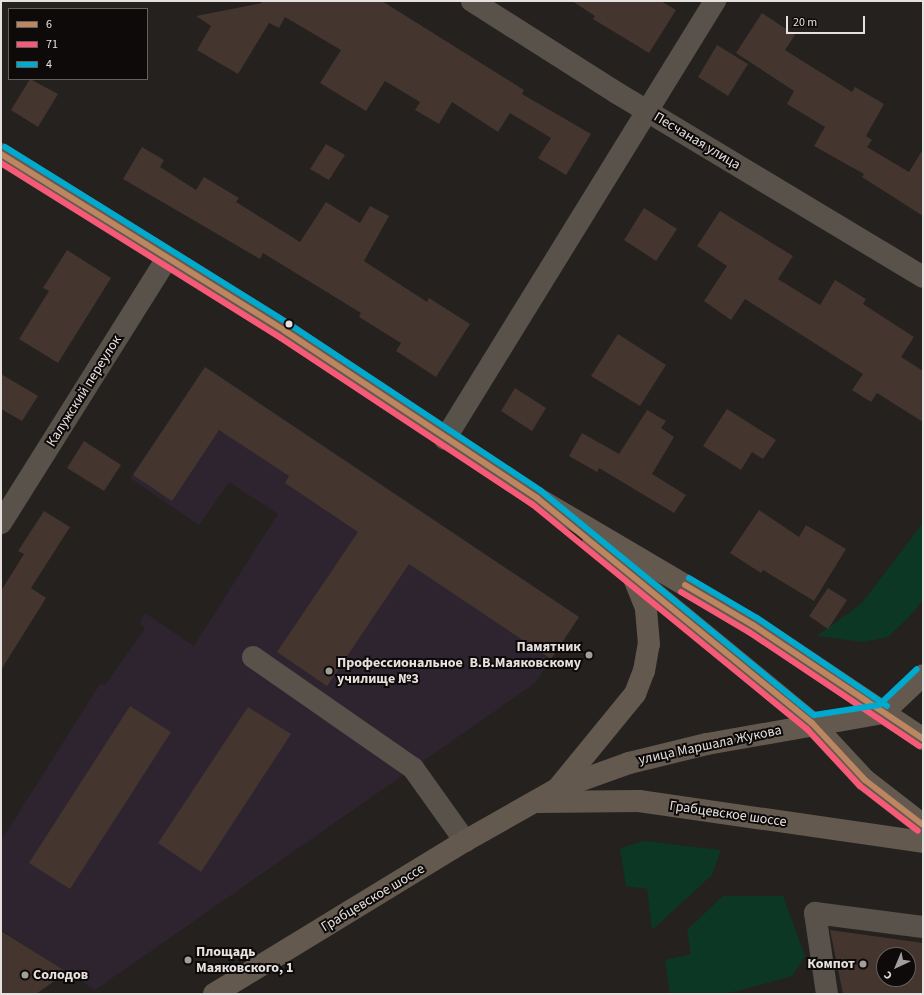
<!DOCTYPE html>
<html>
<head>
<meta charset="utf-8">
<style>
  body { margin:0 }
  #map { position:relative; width:924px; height:995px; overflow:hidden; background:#24211f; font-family:"Source Sans 3",sans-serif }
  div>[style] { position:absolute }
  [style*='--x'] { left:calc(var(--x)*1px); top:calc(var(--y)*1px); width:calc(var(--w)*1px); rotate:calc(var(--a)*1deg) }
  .education>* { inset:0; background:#2e242f }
  .green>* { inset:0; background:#0c3725 }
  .building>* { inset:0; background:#44352e }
  .minor>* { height:22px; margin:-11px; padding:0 11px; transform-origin:11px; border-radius:11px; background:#58524a }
  .major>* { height:22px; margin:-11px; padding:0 11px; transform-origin:11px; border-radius:11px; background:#63594e }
  .bus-1>* { height:6px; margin:-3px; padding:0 3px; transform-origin:3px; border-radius:3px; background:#bb8660 }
  .bus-2>* { height:6px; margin:-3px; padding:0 3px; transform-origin:3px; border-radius:3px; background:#f75a77 }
  .bus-3>* { height:6px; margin:-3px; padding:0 3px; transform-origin:3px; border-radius:3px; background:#00a9ce }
  .dots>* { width:11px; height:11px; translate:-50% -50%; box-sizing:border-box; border:2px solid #0d0a09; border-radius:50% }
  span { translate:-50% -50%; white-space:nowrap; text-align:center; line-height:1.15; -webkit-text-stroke:4px #0d0a09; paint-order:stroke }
  .street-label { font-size:14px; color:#e6e1df }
  .poi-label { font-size:14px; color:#e6e1df; font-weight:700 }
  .right { translate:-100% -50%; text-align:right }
  .left { translate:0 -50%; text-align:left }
  .frame { position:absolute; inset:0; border:2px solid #e6e1df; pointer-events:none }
  .legend { position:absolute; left:8px; top:8px; width:140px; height:72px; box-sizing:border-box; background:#0d0a09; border:1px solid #64605f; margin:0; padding:5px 7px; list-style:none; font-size:12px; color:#e6e1df }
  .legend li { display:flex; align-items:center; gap:8px; height:20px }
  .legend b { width:20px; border:1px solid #64605f }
  .north { position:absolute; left:876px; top:947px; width:40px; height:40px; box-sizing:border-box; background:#0d0a09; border:1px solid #64605f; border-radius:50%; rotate:224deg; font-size:11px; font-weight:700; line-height:16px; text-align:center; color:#e6e1df }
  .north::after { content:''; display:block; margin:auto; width:14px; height:18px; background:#a29e9c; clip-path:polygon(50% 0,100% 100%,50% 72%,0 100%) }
  .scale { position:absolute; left:786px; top:16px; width:79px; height:18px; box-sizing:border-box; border:2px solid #e6e1df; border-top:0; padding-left:5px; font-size:12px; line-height:14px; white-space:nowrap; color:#e6e1df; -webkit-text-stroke:3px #0d0a09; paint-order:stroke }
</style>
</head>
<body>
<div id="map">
  <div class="education">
    <div style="clip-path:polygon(205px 367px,579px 617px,535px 683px,95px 990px,1px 930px,1px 841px,100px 684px,105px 685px,145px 629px,140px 622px,145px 613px,194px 646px,278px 514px,229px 482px,199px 525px,130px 478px)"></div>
  </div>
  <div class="green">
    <div style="clip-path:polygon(923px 523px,923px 600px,909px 617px,888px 637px,863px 642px,817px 636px,861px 604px)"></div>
    <div style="clip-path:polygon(644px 841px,721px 850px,712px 875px,652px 930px,647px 889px,626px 886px,620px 848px)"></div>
    <div style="clip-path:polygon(723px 896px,783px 896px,805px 956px,792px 976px,760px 985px,724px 994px,670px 994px,665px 960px,691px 954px,687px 930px)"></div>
  </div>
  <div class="building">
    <div style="clip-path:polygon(259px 1px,382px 1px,524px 90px,522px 94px,591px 134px,566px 175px,538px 158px,551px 138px,510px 113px,498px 132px,452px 102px,439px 124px,415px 110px,420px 102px,385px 81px,366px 111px,320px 83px,341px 50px,285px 17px,279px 28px,269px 23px,238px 74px,197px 50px,211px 26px,196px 16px,262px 3px)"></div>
    <div style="clip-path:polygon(572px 1px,661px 1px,676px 10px,649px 53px,593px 19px,595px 16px)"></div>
    <div style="clip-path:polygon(762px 13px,795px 35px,785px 50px,852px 92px,855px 87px,884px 104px,866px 136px,872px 140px,867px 147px,909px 172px,923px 149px,923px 216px,862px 177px,864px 174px,814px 146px,825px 127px,787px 104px,794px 91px,736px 53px)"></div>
    <div style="clip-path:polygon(717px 45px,748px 64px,728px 96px,698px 77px)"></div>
    <div style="clip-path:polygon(30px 79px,58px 94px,38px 127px,11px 110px)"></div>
    <div style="clip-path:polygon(326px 144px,345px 155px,329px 180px,310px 169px)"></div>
    <div style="clip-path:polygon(142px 147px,164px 160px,160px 167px,196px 190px,204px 177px,239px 198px,236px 202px,300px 242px,326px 202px,360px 223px,370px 206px,389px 216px,364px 261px,427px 302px,429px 298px,470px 324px,436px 377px,396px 351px,401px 343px,359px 317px,361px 313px,263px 253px,260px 259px,123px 179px)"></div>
    <div style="clip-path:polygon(644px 208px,677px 229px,656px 261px,624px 240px)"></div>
    <div style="clip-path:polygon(720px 211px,793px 256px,778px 279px,820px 305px,835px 280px,866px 299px,863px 304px,914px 337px,901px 357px,923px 371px,923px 422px,877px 393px,871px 402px,852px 390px,863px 374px,745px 299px,731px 320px,704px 301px,727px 266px,697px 246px)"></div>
    <div style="clip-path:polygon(67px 250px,111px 278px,58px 363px,19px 339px,49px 291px,43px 288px)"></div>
    <div style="clip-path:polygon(618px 334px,666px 365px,640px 406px,591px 376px)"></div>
    <div style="clip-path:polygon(205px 367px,579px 617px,551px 659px,409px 564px,327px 686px,277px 652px,358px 532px,285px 483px,289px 476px,219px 430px,172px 501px,133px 475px)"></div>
    <div style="clip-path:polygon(1px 374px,38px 396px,22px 421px,1px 409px)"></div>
    <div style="clip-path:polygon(515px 388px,546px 408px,532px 431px,501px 411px)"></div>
    <div style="clip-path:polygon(727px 409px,776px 440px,763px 459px,752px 452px,741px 470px,703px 446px)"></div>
    <div style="clip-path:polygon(647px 410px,666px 421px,661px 428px,674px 437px,652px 474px,686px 495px,674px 513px,599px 468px,597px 472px,569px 456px,582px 433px,619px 454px)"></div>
    <div style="clip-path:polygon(84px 441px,121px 465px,104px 491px,67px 468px)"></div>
    <div style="clip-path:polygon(759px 510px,799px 537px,806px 525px,846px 549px,814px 601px,763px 570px,761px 573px,730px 553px)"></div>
    <div style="clip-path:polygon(44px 511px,70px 527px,31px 588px,46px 598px,1px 670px,1px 591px,24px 554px,18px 551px)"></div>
    <div style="clip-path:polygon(828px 588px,847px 600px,828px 629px,809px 616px)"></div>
    <div style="clip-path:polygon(130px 706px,171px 732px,70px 889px,29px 863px)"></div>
    <div style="clip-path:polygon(248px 707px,291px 734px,201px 872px,158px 843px)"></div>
    <div style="clip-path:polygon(evenodd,830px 930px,923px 943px,923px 994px,843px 994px,830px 930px,884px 955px,908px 955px,908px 979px,884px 979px,884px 955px)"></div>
    <div style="clip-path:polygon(1px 931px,67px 972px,36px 994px,1px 994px)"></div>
  </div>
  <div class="minor">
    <div style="--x:472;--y:1;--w:172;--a:32.4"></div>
    <div style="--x:617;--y:93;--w:357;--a:31"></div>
    <div style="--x:445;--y:439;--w:515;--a:-58.35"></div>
    <div style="--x:1;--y:523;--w:313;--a:-57.9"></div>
    <div style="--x:253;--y:657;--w:195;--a:34.8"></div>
    <div style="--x:413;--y:768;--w:90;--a:54.5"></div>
    <div style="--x:827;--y:994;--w:82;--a:-98.4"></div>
    <div style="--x:815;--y:913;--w:109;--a:7.4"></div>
  </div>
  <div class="major">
    <div style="--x:1;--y:154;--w:335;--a:31.9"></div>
    <div style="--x:285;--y:331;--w:302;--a:33.5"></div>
    <div style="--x:537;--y:498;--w:251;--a:30.5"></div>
    <div style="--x:753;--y:625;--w:205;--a:33.8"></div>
    <div style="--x:593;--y:543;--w:283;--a:39.4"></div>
    <div style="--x:812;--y:723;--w:78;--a:47.1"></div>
    <div style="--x:865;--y:780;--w:73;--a:37.8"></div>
    <div style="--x:558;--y:788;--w:122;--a:-50.7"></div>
    <div style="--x:635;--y:694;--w:25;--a:-69"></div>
    <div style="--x:644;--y:671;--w:27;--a:-80"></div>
    <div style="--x:649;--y:644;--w:36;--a:-95"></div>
    <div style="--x:646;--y:608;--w:32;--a:-112"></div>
    <div style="--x:537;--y:802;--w:102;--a:-0.6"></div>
    <div style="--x:639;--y:801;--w:287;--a:8.2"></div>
    <div style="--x:214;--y:994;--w:294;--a:-31.4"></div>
    <div style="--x:465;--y:841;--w:106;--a:-29.5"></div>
    <div style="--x:557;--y:789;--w:77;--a:-19.9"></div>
    <div style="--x:629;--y:763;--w:80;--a:-13.7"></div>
    <div style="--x:707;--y:744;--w:179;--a:-10"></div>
    <div style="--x:883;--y:713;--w:55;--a:-43.5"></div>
  </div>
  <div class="bus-1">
    <div style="--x:1;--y:154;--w:335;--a:31.9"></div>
    <div style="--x:285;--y:331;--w:302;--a:33.5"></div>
    <div style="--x:537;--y:498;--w:355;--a:39.3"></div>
    <div style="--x:812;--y:723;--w:78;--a:47.1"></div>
    <div style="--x:865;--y:780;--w:73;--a:37.8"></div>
    <div style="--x:685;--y:585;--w:79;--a:30.5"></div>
    <div style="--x:753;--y:625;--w:205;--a:33.8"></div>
  </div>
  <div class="bus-2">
    <div style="--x:1;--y:163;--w:330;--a:32"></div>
    <div style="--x:281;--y:338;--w:301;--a:33.5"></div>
    <div style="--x:532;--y:504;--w:355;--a:39.3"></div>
    <div style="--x:807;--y:729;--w:78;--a:47.1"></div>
    <div style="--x:860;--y:786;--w:73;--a:37.8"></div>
    <div style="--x:681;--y:592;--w:79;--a:30.5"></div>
    <div style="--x:749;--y:632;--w:205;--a:33.8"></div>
  </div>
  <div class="bus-3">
    <div style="--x:5;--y:147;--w:335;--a:31.9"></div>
    <div style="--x:289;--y:324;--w:302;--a:33.5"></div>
    <div style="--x:541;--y:491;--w:353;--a:39.4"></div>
    <div style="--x:814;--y:715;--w:66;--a:-8.7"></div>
    <div style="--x:879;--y:705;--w:52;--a:-43.5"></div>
    <div style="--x:689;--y:578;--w:79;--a:30.5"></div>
    <div style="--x:757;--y:618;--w:157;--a:34.1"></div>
  </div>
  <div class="dots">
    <div style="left:289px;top:324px;background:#e6e1df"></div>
    <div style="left:589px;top:655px;background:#a29e9c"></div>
    <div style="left:329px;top:671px;background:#a29e9c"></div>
    <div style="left:188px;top:960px;background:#a29e9c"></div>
    <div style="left:863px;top:964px;background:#a29e9c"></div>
    <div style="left:25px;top:975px;background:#a29e9c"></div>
  </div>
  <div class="street-label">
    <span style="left:697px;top:141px;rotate:31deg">Песчаная улица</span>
    <span style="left:84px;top:391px;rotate:-58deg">Калужский переулок</span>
    <span style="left:710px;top:745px;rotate:-12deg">улица Маршала Жукова</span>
    <span style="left:728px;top:814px;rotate:8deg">Грабцевское шоссе</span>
    <span style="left:373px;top:898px;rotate:-31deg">Грабцевское шоссе</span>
  </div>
  <div class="poi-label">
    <span class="right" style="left:581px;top:655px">Памятник<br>В.В.Маяковскому</span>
    <span class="left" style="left:337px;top:671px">Профессиональное<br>училище №3</span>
    <span class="left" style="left:196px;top:960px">Площадь<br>Маяковского, 1</span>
    <span class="right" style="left:855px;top:964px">Компот</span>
    <span class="left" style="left:33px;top:975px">Солодов</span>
  </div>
  <div class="frame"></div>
  <ul class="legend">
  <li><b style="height:5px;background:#bb8660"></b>6</li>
  <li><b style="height:5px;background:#f75a77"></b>71</li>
  <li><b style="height:5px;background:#00a9ce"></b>4</li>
  </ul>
  <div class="north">С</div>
  <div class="scale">20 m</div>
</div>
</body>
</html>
